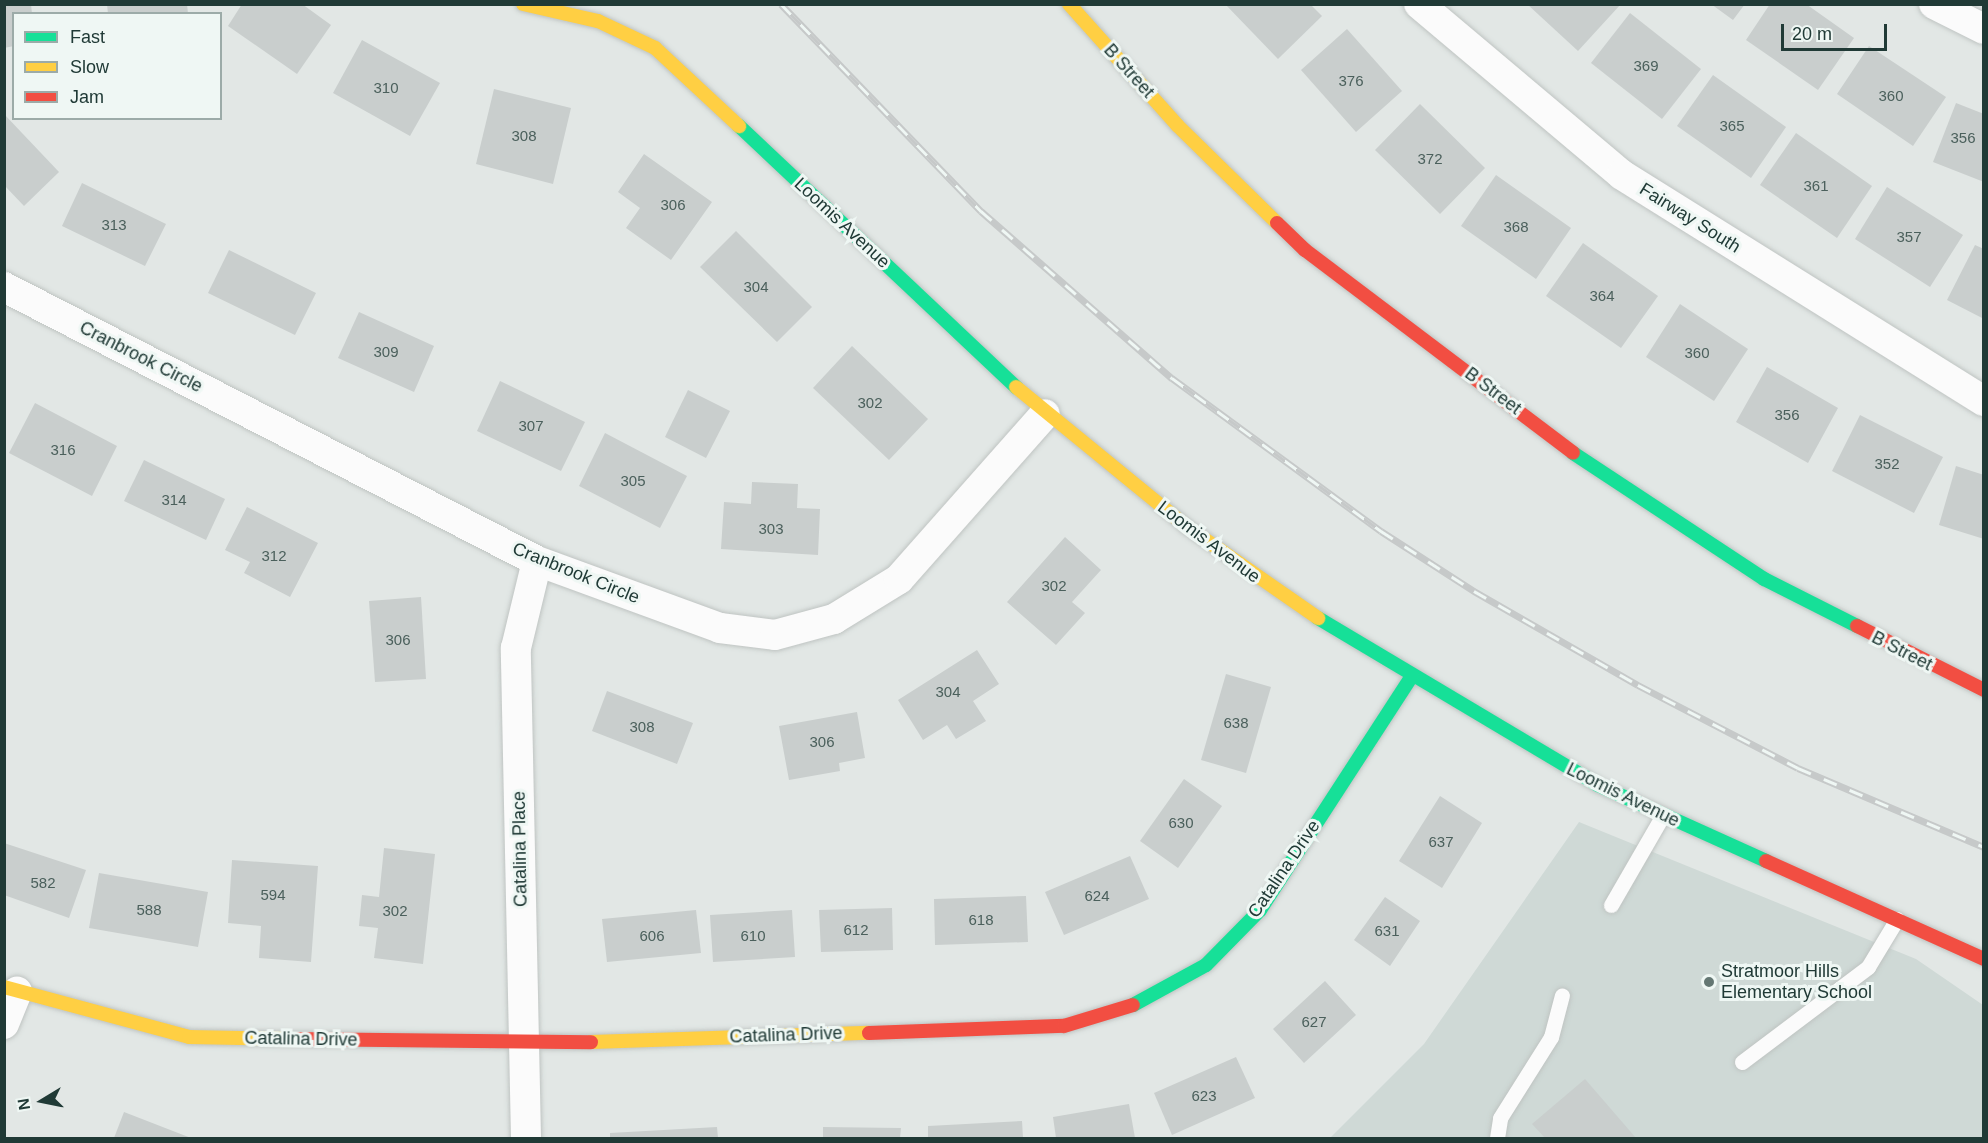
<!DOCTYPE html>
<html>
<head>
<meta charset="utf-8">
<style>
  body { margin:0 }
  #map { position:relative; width:1988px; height:1143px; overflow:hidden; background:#e2e7e5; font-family:Arial,sans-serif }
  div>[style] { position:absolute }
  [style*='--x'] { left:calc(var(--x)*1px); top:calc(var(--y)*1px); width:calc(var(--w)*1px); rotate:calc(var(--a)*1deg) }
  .built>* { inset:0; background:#cfd9d6 }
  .building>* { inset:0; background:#c9cecd }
  .roads { filter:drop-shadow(0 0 2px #bfc4c2) drop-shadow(0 0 2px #bfc4c2) }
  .lane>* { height:15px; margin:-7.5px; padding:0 7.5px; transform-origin:7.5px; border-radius:7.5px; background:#fbfbfb }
  .street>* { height:30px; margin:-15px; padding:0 15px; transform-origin:15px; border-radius:15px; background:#fbfbfb }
  .fast>* { height:14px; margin:-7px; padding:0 7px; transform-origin:7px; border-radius:7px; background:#16e098 }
  .slow>* { height:14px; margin:-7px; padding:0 7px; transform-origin:7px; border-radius:7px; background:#ffcf43 }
  .jam>* { height:14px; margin:-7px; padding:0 7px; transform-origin:7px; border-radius:7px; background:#f24e42 }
  .rail>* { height:7px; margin-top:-3.5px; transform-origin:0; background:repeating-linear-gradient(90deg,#eff7f4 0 14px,#c6c9c9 0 28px); box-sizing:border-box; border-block:2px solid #c6c9c9 }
  .dots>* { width:16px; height:16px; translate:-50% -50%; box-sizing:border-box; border:3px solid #eff7f4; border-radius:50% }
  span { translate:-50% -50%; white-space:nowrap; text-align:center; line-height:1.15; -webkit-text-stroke:6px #eff7f4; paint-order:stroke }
  .number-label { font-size:15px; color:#4b605c }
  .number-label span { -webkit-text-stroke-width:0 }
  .street-label { font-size:18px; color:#203a36 }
  .poi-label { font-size:18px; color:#203a36 }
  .left { translate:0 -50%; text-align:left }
  .frame { position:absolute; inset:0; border:6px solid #203a36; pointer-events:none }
  .legend { position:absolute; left:12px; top:12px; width:210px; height:108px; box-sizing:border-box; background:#eff7f4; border:2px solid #9caba8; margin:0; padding:8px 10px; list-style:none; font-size:18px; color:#203a36 }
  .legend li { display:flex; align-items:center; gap:12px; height:30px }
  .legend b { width:30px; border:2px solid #9caba8 }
  .north { position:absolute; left:12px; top:1071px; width:60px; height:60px; -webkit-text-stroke:4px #eff7f4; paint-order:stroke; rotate:260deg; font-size:16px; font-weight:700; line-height:24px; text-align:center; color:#203a36 }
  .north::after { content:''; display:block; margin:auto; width:21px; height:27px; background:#203a36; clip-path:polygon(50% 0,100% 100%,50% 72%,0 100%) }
  .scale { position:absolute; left:1781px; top:24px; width:106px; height:27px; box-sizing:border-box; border:3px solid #203a36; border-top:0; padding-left:8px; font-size:18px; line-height:21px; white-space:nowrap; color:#203a36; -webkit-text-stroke:4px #eff7f4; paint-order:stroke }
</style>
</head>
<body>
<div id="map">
  <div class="built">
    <div style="clip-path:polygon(1579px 822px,1916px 959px,1983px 1005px,1983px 1138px,1330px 1138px,1424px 1044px)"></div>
  </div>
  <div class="building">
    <div style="clip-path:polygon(4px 4px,31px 4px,32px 14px,14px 14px,14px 46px,4px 48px)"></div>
    <div style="clip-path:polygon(107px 4px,187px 4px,188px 14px,108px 14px)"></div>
    <div style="clip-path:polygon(242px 4px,302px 4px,331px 25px,297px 74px,228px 26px)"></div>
    <div style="clip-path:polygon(1225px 4px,1310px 4px,1322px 16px,1278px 59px)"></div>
    <div style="clip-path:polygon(1527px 4px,1621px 4px,1578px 51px)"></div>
    <div style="clip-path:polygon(1711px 4px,1745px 4px,1733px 20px)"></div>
    <div style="clip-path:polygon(1770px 4px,1806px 4px,1854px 38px,1818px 90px,1746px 40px)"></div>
    <div style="clip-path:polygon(1630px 13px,1701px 69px,1662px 119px,1591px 63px)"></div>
    <div style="clip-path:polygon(1347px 29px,1402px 91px,1356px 132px,1301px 70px)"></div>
    <div style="clip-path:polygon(362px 40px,440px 83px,410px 136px,333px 93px)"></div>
    <div style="clip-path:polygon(1869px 46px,1946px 97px,1913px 146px,1837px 94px)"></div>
    <div style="clip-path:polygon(1713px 75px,1786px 127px,1751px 178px,1677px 126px)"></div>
    <div style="clip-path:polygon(494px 89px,571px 108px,553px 184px,476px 164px)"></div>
    <div style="clip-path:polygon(1956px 103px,1984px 114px,1984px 182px,1933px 162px)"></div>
    <div style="clip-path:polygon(1420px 104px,1485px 168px,1440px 214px,1375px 150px)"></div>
    <div style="clip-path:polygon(4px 114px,59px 172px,24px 206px,4px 185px)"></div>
    <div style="clip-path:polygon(1796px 133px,1872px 186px,1837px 238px,1760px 185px)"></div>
    <div style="clip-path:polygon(644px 154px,712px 202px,671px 260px,626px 228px,640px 208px,618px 192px)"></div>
    <div style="clip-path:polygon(1496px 175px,1571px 228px,1536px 279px,1461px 226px)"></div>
    <div style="clip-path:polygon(82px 183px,166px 224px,145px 266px,62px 226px)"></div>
    <div style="clip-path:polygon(1887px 187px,1963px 235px,1930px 287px,1855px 239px)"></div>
    <div style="clip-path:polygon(736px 231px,812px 307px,777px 342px,700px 267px)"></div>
    <div style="clip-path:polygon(1583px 243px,1658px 296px,1621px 348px,1546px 296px)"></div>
    <div style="clip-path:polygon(1975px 245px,1984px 249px,1984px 319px,1947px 300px)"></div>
    <div style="clip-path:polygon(229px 250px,316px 293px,295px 335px,208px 293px)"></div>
    <div style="clip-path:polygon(1680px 304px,1748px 349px,1714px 401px,1646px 357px)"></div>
    <div style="clip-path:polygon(359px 312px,434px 346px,414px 392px,338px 358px)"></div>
    <div style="clip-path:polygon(852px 346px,928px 419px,889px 460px,813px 388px)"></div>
    <div style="clip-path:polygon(1767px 367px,1838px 408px,1808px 463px,1736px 422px)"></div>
    <div style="clip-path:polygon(500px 381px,585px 422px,561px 471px,477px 431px)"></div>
    <div style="clip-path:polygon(688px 390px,730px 411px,706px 458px,665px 437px)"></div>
    <div style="clip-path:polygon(35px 403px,117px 446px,92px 496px,9px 453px)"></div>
    <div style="clip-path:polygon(1860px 415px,1943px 457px,1914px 513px,1832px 471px)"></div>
    <div style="clip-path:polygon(605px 433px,687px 476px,660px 528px,579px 486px)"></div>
    <div style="clip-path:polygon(144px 460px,225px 499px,206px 540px,124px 501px)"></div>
    <div style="clip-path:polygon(1956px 466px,1984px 475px,1984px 539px,1939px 525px)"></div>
    <div style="clip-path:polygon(752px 482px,798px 484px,797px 508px,820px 509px,818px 555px,721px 549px,724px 502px,751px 504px)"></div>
    <div style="clip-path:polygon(247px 507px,318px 543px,290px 597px,244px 573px,250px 562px,225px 550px)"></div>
    <div style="clip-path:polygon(1065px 537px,1101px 570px,1072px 602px,1085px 613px,1056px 645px,1007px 602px)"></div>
    <div style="clip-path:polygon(421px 597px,426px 679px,375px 682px,369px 601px)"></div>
    <div style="clip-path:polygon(977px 650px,999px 684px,973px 701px,986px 721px,956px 739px,947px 725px,923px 740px,898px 700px)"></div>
    <div style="clip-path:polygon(1226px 674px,1271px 687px,1246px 773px,1201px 760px)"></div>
    <div style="clip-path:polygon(607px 691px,693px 723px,677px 764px,592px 731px)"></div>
    <div style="clip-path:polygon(857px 712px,865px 758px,839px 763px,840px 771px,789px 780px,779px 726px)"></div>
    <div style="clip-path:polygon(1184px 779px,1222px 806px,1178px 868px,1140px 841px)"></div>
    <div style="clip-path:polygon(1440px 796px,1482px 823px,1442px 888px,1399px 861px)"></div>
    <div style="clip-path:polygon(4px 843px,86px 870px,69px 918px,4px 895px)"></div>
    <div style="clip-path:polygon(384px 848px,435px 854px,423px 964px,374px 958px,378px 928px,359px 926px,362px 895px,379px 897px)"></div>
    <div style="clip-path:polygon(1130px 856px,1149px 899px,1064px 935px,1045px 892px)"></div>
    <div style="clip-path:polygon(232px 860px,318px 866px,311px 962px,259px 958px,261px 926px,228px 923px)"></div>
    <div style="clip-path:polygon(99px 873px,208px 892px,198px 947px,89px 928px)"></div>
    <div style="clip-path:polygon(1026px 896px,1028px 942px,935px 945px,934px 899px)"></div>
    <div style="clip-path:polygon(1385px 897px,1420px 921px,1390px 966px,1354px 940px)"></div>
    <div style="clip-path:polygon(892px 908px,893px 950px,821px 952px,819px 910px)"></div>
    <div style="clip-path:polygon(696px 910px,701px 953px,607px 962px,602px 919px)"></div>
    <div style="clip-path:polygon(792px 910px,795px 957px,713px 962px,710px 915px)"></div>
    <div style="clip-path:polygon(1325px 981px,1356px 1015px,1304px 1063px,1273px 1029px)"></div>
    <div style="clip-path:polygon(1236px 1057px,1255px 1098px,1172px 1135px,1154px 1093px)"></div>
    <div style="clip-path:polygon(1585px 1079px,1636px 1138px,1545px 1138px,1532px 1124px)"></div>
    <div style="clip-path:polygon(1129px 1104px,1135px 1138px,1056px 1138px,1053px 1117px)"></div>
    <div style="clip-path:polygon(124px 1112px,191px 1138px,114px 1138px)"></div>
    <div style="clip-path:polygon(1022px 1121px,1023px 1138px,928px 1138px,928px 1126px)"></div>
    <div style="clip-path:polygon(717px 1127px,718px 1138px,610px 1138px,610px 1133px)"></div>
    <div style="clip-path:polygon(823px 1127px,901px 1128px,900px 1138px,823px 1138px)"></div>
  </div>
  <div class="roads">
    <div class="lane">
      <div style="--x:1611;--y:905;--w:104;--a:-60"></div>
      <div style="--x:1742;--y:1062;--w:158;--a:-37"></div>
      <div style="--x:1868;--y:967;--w:56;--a:-58.9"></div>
      <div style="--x:1497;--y:1138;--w:20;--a:-81"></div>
      <div style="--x:1500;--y:1118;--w:96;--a:-57.8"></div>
      <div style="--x:1551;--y:1037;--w:43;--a:-75.3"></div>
    </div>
    <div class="street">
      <div style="--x:1419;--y:4;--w:265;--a:40.1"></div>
      <div style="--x:1622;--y:175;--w:427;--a:32"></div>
      <div style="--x:1934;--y:4;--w:56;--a:26.6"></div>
      <div style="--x:4;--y:287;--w:599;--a:27.21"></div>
      <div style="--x:537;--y:561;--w:195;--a:20.1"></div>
      <div style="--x:720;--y:628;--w:55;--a:7.3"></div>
      <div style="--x:775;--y:635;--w:61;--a:-15.2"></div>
      <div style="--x:834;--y:619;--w:76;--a:-31.6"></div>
      <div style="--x:899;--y:579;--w:220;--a:-48.5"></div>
      <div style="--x:4;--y:1024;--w:35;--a:-68"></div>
      <div style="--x:526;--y:1138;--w:490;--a:-91.2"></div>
      <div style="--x:516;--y:648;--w:89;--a:-76.4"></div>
    </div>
    <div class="fast">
      <div style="--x:739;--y:126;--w:381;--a:43.3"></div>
      <div style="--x:1573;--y:453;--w:229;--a:33.4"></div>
      <div style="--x:1764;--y:579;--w:104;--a:26.8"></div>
      <div style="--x:1318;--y:618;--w:326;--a:30.8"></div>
      <div style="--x:1598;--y:785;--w:184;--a:24.3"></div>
      <div style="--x:1133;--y:1005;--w:83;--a:-28.7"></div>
      <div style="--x:1206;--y:965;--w:77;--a:-45.5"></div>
      <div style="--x:1260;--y:910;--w:279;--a:-57"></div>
    </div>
    <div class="slow">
      <div style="--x:523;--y:4;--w:77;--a:12.8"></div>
      <div style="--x:598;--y:21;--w:63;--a:25.3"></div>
      <div style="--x:655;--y:48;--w:115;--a:42.9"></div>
      <div style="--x:1069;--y:4;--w:162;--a:48.2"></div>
      <div style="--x:1177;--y:125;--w:140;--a:44.4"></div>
      <div style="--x:1016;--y:387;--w:221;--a:39.3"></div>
      <div style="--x:1187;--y:527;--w:160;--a:34.8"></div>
      <div style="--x:4;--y:987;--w:192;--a:15.1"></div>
      <div style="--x:189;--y:1037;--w:103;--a:1.1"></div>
      <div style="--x:591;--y:1042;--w:278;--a:-1.9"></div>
    </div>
    <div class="jam">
      <div style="--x:1277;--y:223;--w:39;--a:44"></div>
      <div style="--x:1305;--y:250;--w:336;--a:37.1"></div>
      <div style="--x:1857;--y:626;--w:142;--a:26.7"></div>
      <div style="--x:1766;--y:861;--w:239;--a:24.2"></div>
      <div style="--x:869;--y:1033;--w:195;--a:-2.1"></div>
      <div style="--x:1064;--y:1026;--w:72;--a:-16.9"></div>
      <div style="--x:292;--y:1039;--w:299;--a:0.6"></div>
    </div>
  </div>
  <div class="rail">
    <div style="--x:781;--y:4;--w:288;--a:46"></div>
    <div style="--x:981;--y:211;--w:254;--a:41.2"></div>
    <div style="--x:1172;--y:378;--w:259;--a:36.2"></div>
    <div style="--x:1381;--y:531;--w:111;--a:32.8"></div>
    <div style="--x:1474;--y:591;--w:189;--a:29.8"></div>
    <div style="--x:1638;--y:685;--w:180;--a:27.4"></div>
    <div style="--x:1798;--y:768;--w:202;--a:23"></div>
  </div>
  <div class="dots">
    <div style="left:1709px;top:982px;background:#647773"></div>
  </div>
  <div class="number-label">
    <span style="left:1646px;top:66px">369</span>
    <span style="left:1351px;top:81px">376</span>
    <span style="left:386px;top:88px">310</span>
    <span style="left:1891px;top:96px">360</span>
    <span style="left:1732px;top:126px">365</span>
    <span style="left:524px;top:136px">308</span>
    <span style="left:1963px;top:138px">356</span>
    <span style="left:1430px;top:159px">372</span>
    <span style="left:1816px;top:186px">361</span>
    <span style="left:673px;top:205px">306</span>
    <span style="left:114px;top:225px">313</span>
    <span style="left:1516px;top:227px">368</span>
    <span style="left:1909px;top:237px">357</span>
    <span style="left:756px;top:287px">304</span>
    <span style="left:1602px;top:296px">364</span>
    <span style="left:386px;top:352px">309</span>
    <span style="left:1697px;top:353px">360</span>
    <span style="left:870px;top:403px">302</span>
    <span style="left:1787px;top:415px">356</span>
    <span style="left:531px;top:426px">307</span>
    <span style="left:63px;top:450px">316</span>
    <span style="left:1887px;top:464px">352</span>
    <span style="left:633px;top:481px">305</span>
    <span style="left:174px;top:500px">314</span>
    <span style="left:771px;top:529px">303</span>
    <span style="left:274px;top:556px">312</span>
    <span style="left:1054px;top:586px">302</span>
    <span style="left:398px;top:640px">306</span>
    <span style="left:948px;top:692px">304</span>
    <span style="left:1236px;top:723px">638</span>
    <span style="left:642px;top:727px">308</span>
    <span style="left:822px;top:742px">306</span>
    <span style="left:1181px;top:823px">630</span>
    <span style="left:1441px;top:842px">637</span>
    <span style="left:43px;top:883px">582</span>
    <span style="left:273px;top:895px">594</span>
    <span style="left:1097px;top:896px">624</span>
    <span style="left:149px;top:910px">588</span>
    <span style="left:395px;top:911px">302</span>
    <span style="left:981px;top:920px">618</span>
    <span style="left:856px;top:930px">612</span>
    <span style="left:1387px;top:931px">631</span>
    <span style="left:652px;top:936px">606</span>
    <span style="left:753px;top:936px">610</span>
    <span style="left:1314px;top:1022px">627</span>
    <span style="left:1204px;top:1096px">623</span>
  </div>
  <div class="street-label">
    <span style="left:1129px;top:71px;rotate:48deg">B Street</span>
    <span style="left:1690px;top:218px;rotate:32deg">Fairway South</span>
    <span style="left:842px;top:223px;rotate:43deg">Loomis Avenue</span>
    <span style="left:141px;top:357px;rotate:27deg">Cranbrook Circle</span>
    <span style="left:1493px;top:391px;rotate:37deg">B Street</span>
    <span style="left:1209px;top:542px;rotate:37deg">Loomis Avenue</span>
    <span style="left:576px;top:573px;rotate:22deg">Cranbrook Circle</span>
    <span style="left:1902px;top:651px;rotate:27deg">B Street</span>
    <span style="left:1623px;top:795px;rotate:26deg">Loomis Avenue</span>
    <span style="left:520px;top:849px;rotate:-91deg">Catalina Place</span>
    <span style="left:1284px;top:869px;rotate:-56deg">Catalina Drive</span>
    <span style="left:786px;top:1035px;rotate:-2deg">Catalina Drive</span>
    <span style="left:301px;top:1039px;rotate:1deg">Catalina Drive</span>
  </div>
  <div class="poi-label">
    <span class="left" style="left:1721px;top:982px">Stratmoor Hills<br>Elementary School</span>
  </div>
  <div class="frame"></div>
  <ul class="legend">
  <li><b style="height:8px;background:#16e098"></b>Fast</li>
  <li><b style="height:8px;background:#ffcf43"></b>Slow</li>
  <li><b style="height:8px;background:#f24e42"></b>Jam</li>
  </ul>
  <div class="north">N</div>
  <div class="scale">20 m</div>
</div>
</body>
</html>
